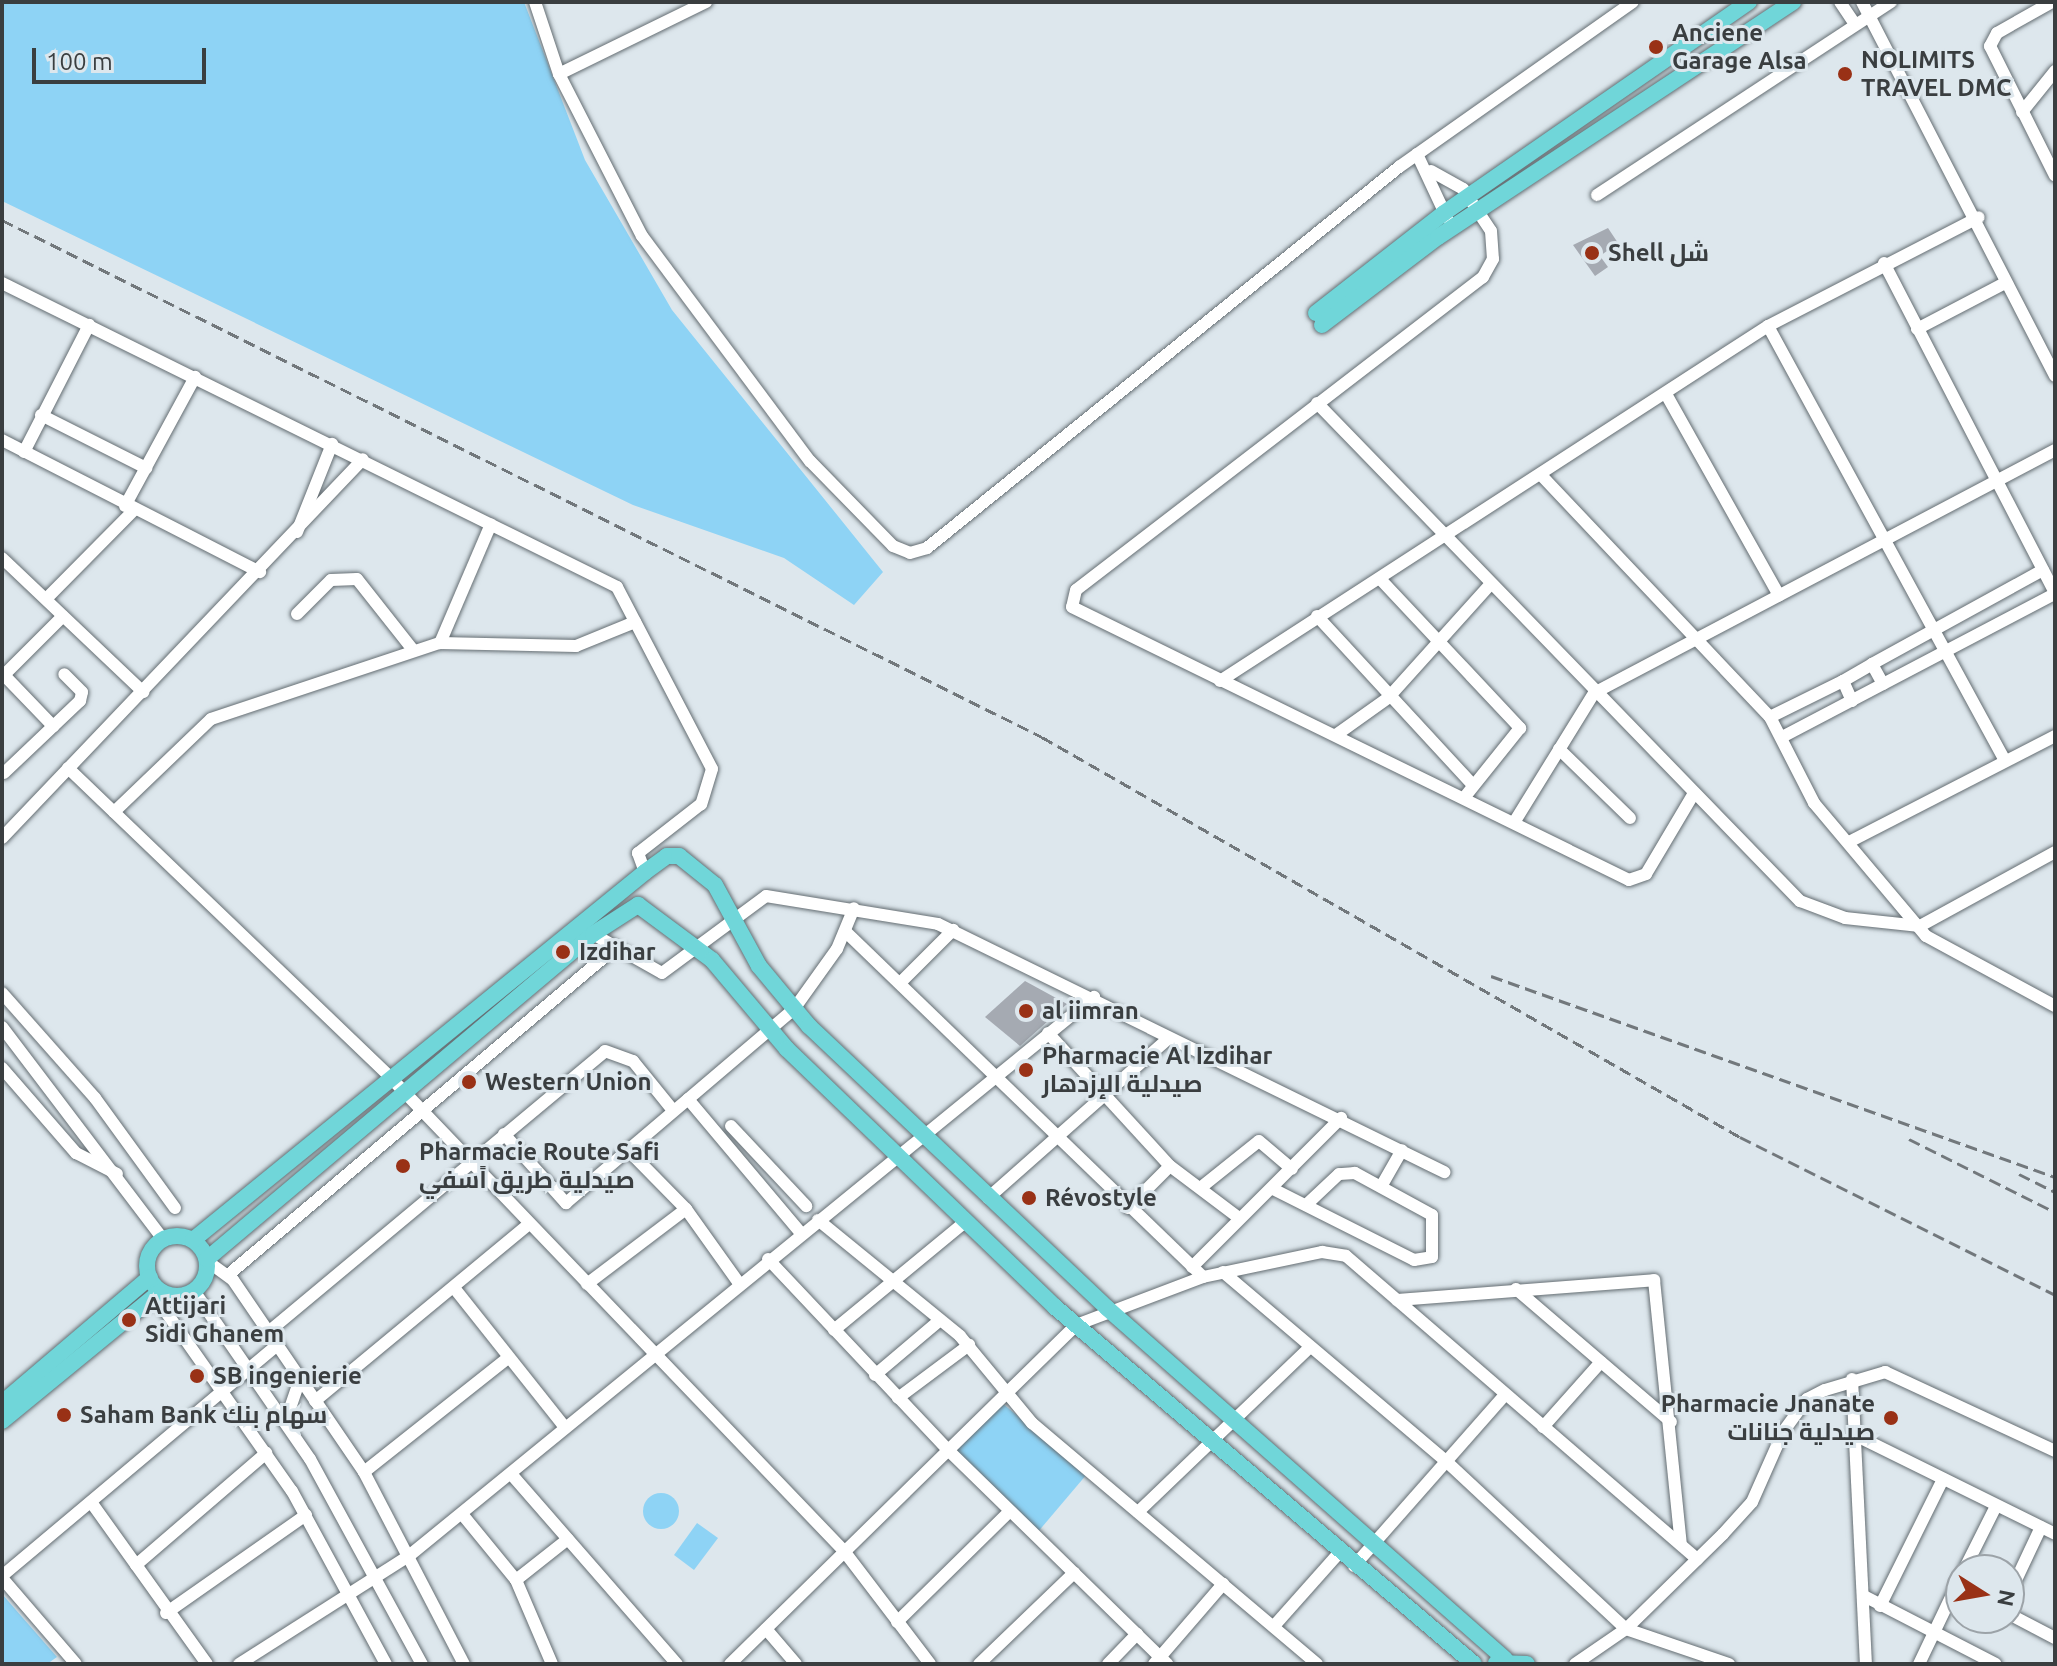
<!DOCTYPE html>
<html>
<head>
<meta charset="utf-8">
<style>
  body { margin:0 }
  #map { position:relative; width:2057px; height:1666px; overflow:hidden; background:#dde7ed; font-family:Ubuntu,Cairo,sans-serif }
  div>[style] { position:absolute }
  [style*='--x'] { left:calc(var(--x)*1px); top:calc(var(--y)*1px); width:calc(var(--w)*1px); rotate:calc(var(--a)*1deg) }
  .green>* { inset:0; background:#8ed3f5 }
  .round { border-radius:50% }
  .building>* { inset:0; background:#a5aab2 }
  .roads { filter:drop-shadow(0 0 2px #646d72) drop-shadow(0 0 2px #646d72) }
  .minor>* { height:12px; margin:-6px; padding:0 6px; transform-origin:6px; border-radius:6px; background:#fff }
  .major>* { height:16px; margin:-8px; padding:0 8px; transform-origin:8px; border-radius:8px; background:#70d6d9 }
  .major>.ring { margin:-8px; padding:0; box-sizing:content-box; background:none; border:16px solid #70d6d9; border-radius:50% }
  .rail>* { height:3px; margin-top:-1.5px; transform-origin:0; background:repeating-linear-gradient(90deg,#72787c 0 12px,transparent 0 18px) }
  .dots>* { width:22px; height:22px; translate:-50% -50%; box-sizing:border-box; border:4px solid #dde7ed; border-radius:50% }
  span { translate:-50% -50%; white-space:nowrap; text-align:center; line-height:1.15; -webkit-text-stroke:6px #dde7ed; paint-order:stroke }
  .poi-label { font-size:24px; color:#3a3e40; font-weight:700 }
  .left { translate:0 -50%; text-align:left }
  .right { translate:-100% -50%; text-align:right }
  .frame { position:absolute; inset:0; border:4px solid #3a3e40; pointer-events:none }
  .north { position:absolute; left:1945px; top:1554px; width:80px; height:80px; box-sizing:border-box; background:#dde7ed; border:2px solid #9ca3a8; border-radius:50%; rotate:101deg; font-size:22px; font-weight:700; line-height:32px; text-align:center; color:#3a3e40 }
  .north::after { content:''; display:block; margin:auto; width:28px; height:36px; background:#993116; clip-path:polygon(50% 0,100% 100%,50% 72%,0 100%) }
  .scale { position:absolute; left:32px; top:48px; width:174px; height:36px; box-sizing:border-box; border:4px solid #3a3e40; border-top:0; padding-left:10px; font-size:24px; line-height:28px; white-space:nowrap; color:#3a3e40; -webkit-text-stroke:6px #dde7ed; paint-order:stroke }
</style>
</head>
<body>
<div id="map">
  <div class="green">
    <div style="clip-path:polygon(2px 2px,524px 2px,585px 160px,672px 310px,883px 572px,854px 605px,784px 558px,633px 505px,2px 201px)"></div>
    <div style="clip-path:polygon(1002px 1403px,1087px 1474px,1037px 1533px,950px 1447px)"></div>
    <div class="round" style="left:643px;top:1493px;width:36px;height:36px"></div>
    <div style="clip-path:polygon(697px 1523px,718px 1538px,694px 1570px,674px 1555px)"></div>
    <div style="clip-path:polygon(2px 1594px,57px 1657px,47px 1664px,2px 1664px)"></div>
  </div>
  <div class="building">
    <div style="clip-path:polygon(1608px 228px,1618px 243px,1600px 256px,1608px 267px,1595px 276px,1573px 245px)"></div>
    <div style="clip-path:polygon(1025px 981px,1067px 1004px,1020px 1046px,985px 1017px)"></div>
  </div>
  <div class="roads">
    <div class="minor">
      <div style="--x:535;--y:2;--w:76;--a:71.6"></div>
      <div style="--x:559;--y:74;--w:182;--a:62.9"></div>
      <div style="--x:642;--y:236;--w:281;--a:53.3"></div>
      <div style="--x:810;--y:461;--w:119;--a:45.7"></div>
      <div style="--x:893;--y:546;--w:18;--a:22"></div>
      <div style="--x:910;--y:553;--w:18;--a:-16"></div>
      <div style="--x:927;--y:548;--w:607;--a:-38.91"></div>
      <div style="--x:1399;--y:167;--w:286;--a:-35.2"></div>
      <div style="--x:1840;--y:2;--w:27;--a:56"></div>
      <div style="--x:1862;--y:2;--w:421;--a:62.7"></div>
      <div style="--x:2052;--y:2;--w:63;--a:150.6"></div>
      <div style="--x:1997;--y:33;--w:15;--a:118"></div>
      <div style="--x:1990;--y:46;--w:145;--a:63.4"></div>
      <div style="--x:559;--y:74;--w:164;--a:-26.1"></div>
      <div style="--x:2022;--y:112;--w:53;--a:-51.2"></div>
      <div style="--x:1417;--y:154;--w:71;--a:64.9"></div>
      <div style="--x:1431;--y:171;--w:37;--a:29"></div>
      <div style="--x:1463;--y:189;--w:50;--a:56.3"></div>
      <div style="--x:1491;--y:231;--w:28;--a:86"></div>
      <div style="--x:1493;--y:259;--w:21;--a:119"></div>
      <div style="--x:1483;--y:277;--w:513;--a:142.44"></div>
      <div style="--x:1076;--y:590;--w:17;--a:103"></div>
      <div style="--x:1072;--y:607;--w:620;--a:26.11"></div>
      <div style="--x:1629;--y:880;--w:18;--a:-19"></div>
      <div style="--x:1646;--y:874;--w:94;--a:-59.3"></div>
      <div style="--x:1597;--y:195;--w:352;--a:-33.3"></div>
      <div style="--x:1884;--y:263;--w:372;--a:62.6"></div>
      <div style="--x:2;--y:283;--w:686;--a:26.3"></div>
      <div style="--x:617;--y:587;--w:205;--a:62.4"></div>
      <div style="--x:712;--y:769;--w:37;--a:107"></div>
      <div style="--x:701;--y:804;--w:80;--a:142.1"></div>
      <div style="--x:638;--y:853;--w:20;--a:70"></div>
      <div style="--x:1768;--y:326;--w:495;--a:61.4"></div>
      <div style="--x:1917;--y:329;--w:99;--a:-27.6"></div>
      <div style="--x:1666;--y:394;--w:231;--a:60.7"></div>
      <div style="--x:1317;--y:403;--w:694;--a:45.88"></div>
      <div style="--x:1800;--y:901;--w:48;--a:20.7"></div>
      <div style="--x:1845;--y:918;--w:75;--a:6.1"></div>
      <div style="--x:1920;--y:926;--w:154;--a:-28.7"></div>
      <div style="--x:41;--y:415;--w:118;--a:26.8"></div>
      <div style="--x:2;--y:440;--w:290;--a:27.1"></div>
      <div style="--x:24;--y:452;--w:143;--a:-62.9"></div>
      <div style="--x:1541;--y:475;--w:333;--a:46.6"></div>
      <div style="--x:1770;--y:717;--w:97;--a:62.9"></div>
      <div style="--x:1814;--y:803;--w:174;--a:49.9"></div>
      <div style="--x:1926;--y:936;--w:147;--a:28.5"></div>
      <div style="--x:125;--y:506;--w:147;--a:-61.5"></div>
      <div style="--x:297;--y:532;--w:95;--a:-68.3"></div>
      <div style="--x:2;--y:558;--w:195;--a:43.5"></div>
      <div style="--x:1382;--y:581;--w:202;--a:46.8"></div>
      <div style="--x:1520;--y:728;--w:90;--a:128.7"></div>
      <div style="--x:46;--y:599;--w:125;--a:-45.3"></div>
      <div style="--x:297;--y:614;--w:48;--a:-45"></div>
      <div style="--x:331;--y:580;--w:26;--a:-2"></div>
      <div style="--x:357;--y:579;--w:90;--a:51.7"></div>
      <div style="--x:1317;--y:616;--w:230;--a:47.3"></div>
      <div style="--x:440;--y:643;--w:136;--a:1.3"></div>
      <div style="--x:576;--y:646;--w:64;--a:-22.1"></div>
      <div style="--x:2;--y:673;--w:74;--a:46.1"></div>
      <div style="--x:2;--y:677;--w:86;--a:-45"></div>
      <div style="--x:1220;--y:681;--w:653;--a:-32.94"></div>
      <div style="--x:1768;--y:326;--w:237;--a:-27.3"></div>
      <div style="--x:1883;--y:684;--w:23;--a:-119"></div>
      <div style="--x:1872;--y:664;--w:195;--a:-28.8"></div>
      <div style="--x:1852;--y:701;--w:22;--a:-114"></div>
      <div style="--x:1843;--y:681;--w:34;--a:-30"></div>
      <div style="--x:1770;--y:717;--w:81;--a:-26.3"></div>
      <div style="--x:1336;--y:735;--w:64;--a:-35.4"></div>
      <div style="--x:1388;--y:698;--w:149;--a:-48"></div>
      <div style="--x:1784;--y:736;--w:306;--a:-27.7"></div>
      <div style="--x:1559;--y:749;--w:99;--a:44.2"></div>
      <div style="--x:68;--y:768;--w:445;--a:43.8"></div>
      <div style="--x:389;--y:1076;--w:658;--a:46.23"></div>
      <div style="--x:844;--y:1551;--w:142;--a:52.7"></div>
      <div style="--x:4;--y:773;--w:105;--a:-43.5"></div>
      <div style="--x:80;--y:701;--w:9;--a:-77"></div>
      <div style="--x:82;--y:692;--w:25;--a:-135"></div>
      <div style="--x:114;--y:812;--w:134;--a:-43.8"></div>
      <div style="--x:211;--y:719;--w:241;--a:-18.4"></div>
      <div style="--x:440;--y:643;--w:129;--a:-66.8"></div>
      <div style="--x:1515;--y:821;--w:150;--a:-58.3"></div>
      <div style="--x:1594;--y:693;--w:521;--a:-27.79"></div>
      <div style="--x:2;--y:838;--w:523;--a:-46.39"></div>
      <div style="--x:1849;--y:842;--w:232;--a:-27.2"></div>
      <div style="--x:846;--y:932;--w:496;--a:44"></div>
      <div style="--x:593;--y:934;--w:79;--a:29.5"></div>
      <div style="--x:662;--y:973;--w:129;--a:-36.5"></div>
      <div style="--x:766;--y:896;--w:174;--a:9.2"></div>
      <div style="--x:938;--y:924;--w:564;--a:26.11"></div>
      <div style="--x:901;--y:982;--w:74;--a:-45"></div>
      <div style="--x:2;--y:993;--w:140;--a:48.5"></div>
      <div style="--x:95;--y:1098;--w:136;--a:54"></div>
      <div style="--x:2;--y:1027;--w:266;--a:52.8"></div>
      <div style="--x:1048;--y:1033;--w:180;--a:47.5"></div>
      <div style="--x:1170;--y:1166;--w:86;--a:37"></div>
      <div style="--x:2;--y:1068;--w:113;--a:49"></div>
      <div style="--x:76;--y:1153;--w:46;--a:27.1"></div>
      <div style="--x:688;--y:1099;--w:174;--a:49.9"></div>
      <div style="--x:731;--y:1126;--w:110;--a:46.8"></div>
      <div style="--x:504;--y:1134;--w:93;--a:48.1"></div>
      <div style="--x:566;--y:1203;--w:299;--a:-40.4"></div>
      <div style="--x:794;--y:1009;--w:74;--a:-54.4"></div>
      <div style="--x:837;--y:949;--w:44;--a:-67.5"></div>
      <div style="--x:628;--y:1150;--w:83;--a:45.5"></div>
      <div style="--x:686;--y:1209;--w:90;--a:54.5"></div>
      <div style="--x:1204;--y:1185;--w:70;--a:-38.7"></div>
      <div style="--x:1259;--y:1141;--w:43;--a:40.3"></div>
      <div style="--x:1382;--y:1185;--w:40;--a:-60.3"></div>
      <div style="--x:1273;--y:1189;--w:158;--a:26.7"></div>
      <div style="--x:1414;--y:1260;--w:18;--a:-9"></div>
      <div style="--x:1432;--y:1257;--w:42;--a:-90"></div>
      <div style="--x:1432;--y:1215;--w:88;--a:-151.4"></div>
      <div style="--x:1355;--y:1173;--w:16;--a:176"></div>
      <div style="--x:1339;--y:1174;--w:45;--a:136.8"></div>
      <div style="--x:988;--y:1198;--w:240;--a:-41.5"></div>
      <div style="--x:1128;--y:1208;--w:59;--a:-45"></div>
      <div style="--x:818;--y:1220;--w:183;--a:39.2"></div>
      <div style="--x:960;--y:1336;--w:113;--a:50.4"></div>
      <div style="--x:1032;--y:1423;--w:373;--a:40.2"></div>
      <div style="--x:768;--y:1259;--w:261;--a:46.7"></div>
      <div style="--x:947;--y:1449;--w:308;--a:44.3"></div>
      <div style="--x:207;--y:1261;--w:32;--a:36"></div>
      <div style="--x:233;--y:1280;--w:232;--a:55.7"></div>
      <div style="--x:364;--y:1472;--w:216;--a:62.5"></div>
      <div style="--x:1192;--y:1267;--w:211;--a:-45"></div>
      <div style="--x:1223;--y:1272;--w:295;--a:40.3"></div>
      <div style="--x:1448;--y:1463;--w:243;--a:43"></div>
      <div style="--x:1626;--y:1629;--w:109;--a:18.8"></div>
      <div style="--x:228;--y:1275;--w:507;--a:-40.2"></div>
      <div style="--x:587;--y:1284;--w:124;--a:-37.1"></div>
      <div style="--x:455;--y:1289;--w:175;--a:51.5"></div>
      <div style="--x:1516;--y:1289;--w:204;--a:40.6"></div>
      <div style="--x:194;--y:1291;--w:204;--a:55.4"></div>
      <div style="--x:310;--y:1459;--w:234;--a:61.4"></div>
      <div style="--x:154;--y:1295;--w:240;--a:54.9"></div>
      <div style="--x:292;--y:1491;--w:197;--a:61.5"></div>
      <div style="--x:1397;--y:1300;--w:258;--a:-4.4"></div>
      <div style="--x:1654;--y:1280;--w:265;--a:84.2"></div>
      <div style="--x:834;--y:1330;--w:170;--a:-39.5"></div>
      <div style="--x:267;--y:1333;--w:440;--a:-39.8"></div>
      <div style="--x:605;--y:1051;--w:30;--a:20"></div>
      <div style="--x:633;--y:1061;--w:60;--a:51"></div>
      <div style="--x:875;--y:1375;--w:85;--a:-40.2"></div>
      <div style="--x:1852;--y:1379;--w:285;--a:87.2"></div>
      <div style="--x:898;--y:1398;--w:89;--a:-36.7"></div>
      <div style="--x:315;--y:1401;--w:276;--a:-39.6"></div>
      <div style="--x:286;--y:1420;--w:43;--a:-71.1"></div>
      <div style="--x:1543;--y:1427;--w:87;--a:-48.3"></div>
      <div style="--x:1853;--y:1434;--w:225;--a:26.3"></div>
      <div style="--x:364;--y:1472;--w:184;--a:-38.4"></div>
      <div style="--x:512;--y:1475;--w:251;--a:48.9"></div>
      <div style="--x:91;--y:1502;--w:199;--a:54.4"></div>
      <div style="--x:1138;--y:1512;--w:237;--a:-43.8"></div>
      <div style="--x:462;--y:1514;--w:85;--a:50.7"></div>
      <div style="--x:516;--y:1580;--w:91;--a:66.8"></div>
      <div style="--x:136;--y:1565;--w:172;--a:-40.7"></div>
      <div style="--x:1354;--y:1566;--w:228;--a:-48.6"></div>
      <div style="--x:1964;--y:1570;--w:72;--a:-63.4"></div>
      <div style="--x:2;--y:1576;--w:358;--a:-40"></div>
      <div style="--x:2;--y:1578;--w:113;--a:49.3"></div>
      <div style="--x:516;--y:1580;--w:66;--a:-38.3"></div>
      <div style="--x:2009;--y:1595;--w:75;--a:-64.8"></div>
      <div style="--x:1864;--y:1596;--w:148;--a:27.3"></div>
      <div style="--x:1880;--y:1606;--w:142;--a:-63.6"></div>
      <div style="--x:166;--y:1613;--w:171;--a:-35"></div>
      <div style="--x:2009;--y:1614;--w:52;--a:27.6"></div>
      <div style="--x:897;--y:1622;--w:158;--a:-44.5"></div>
      <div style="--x:1274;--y:1626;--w:98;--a:-48.3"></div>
      <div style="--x:766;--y:1629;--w:46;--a:49.4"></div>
      <div style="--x:239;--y:1664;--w:203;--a:-32.5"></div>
      <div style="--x:410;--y:1555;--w:883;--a:-39.21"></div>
      <div style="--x:730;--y:1664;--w:484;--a:-44.4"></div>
      <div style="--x:1076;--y:1325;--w:136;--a:-20.7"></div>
      <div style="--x:1203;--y:1277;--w:122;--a:-11.9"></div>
      <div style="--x:1322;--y:1252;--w:24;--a:9"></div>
      <div style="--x:1346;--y:1256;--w:464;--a:40.8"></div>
      <div style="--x:979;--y:1664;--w:132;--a:-43.8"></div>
      <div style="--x:1108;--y:1664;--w:42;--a:-46"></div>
      <div style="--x:1154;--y:1664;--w:106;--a:-49.2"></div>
      <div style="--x:1575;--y:1664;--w:62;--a:-34.5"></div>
      <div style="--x:1626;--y:1629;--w:136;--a:-44.4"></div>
      <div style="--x:1723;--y:1534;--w:43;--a:-47.8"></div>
      <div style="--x:1752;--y:1502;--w:77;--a:-66.1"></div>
      <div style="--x:1783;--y:1432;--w:41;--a:-54"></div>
      <div style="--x:1807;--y:1399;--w:20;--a:-27"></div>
      <div style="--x:1825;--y:1390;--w:63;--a:-16.7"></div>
      <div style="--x:1885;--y:1372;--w:187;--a:24.9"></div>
      <div style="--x:1919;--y:1664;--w:98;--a:-64.5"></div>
    </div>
    <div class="major">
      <div style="--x:1316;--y:313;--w:162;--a:-38"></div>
      <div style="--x:1444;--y:213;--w:371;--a:-34.7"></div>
      <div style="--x:1322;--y:325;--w:146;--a:-37.2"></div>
      <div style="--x:1438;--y:237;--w:426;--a:-33.5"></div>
      <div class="ring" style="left:147px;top:1236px;width:44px;height:44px"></div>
      <div style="--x:193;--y:1240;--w:583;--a:-39.15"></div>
      <div style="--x:645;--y:872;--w:27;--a:-36"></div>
      <div style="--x:667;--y:856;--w:12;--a:0"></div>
      <div style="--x:679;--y:856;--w:46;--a:38.9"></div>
      <div style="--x:715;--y:885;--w:92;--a:61.5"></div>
      <div style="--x:759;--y:966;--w:78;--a:50.2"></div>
      <div style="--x:809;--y:1026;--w:410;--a:43.4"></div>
      <div style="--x:1107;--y:1308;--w:531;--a:41.41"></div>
      <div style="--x:207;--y:1259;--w:505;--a:-40.1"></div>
      <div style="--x:593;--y:934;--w:54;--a:-32.8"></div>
      <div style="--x:638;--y:905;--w:92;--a:36.6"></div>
      <div style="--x:712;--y:960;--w:116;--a:49.9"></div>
      <div style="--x:787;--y:1049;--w:372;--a:43.9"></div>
      <div style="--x:1055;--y:1307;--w:550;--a:40.43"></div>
      <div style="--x:2;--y:1403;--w:194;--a:-40.4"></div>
      <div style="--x:2;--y:1421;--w:205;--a:-39.3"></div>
      <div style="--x:1496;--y:1663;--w:31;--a:2"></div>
    </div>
  </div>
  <div class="rail">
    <div style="--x:2;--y:220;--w:1161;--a:26.43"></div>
    <div style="--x:1042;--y:737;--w:804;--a:29.82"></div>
    <div style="--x:1740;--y:1137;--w:352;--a:26.6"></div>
    <div style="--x:1491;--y:976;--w:599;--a:19.62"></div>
    <div style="--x:1909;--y:1139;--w:163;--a:26.6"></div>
    <div style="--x:2019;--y:1174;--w:40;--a:26.6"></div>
  </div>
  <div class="dots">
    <div style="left:1656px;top:47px;background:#993116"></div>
    <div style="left:1845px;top:74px;background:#993116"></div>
    <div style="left:1592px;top:253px;background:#993116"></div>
    <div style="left:563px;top:952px;background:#993116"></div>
    <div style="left:1026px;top:1011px;background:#993116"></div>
    <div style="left:1026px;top:1070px;background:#993116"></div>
    <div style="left:469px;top:1082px;background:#993116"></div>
    <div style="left:403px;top:1166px;background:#993116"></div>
    <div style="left:1029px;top:1198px;background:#993116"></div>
    <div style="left:129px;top:1320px;background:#993116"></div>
    <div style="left:197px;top:1376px;background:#993116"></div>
    <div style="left:64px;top:1415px;background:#993116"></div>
    <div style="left:1891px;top:1418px;background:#993116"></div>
  </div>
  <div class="poi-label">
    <span class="left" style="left:1672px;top:47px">Anciene<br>Garage Alsa</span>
    <span class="left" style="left:1861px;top:74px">NOLIMITS<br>TRAVEL DMC</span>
    <span class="left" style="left:1608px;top:253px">Shell شل</span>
    <span class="left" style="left:579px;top:952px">Izdihar</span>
    <span class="left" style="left:1042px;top:1011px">al iimran</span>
    <span class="left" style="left:1042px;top:1070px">Pharmacie Al Izdihar<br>صيدلية الإزدهار</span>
    <span class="left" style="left:485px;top:1082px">Western Union</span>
    <span class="left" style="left:419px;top:1166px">Pharmacie Route Safi<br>صيدلية طريق اًسفي</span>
    <span class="left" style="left:1045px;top:1198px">Révostyle</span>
    <span class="left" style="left:145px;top:1320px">Attijari<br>Sidi Ghanem</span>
    <span class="left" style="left:213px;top:1376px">SB ingenierie</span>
    <span class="right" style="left:1875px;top:1418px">Pharmacie Jnanate<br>صيدلية جنانات</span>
    <span class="left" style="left:80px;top:1415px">Saham Bank سهام بنك</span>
  </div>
  <div class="frame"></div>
  <div class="north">N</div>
  <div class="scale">100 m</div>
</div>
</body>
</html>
